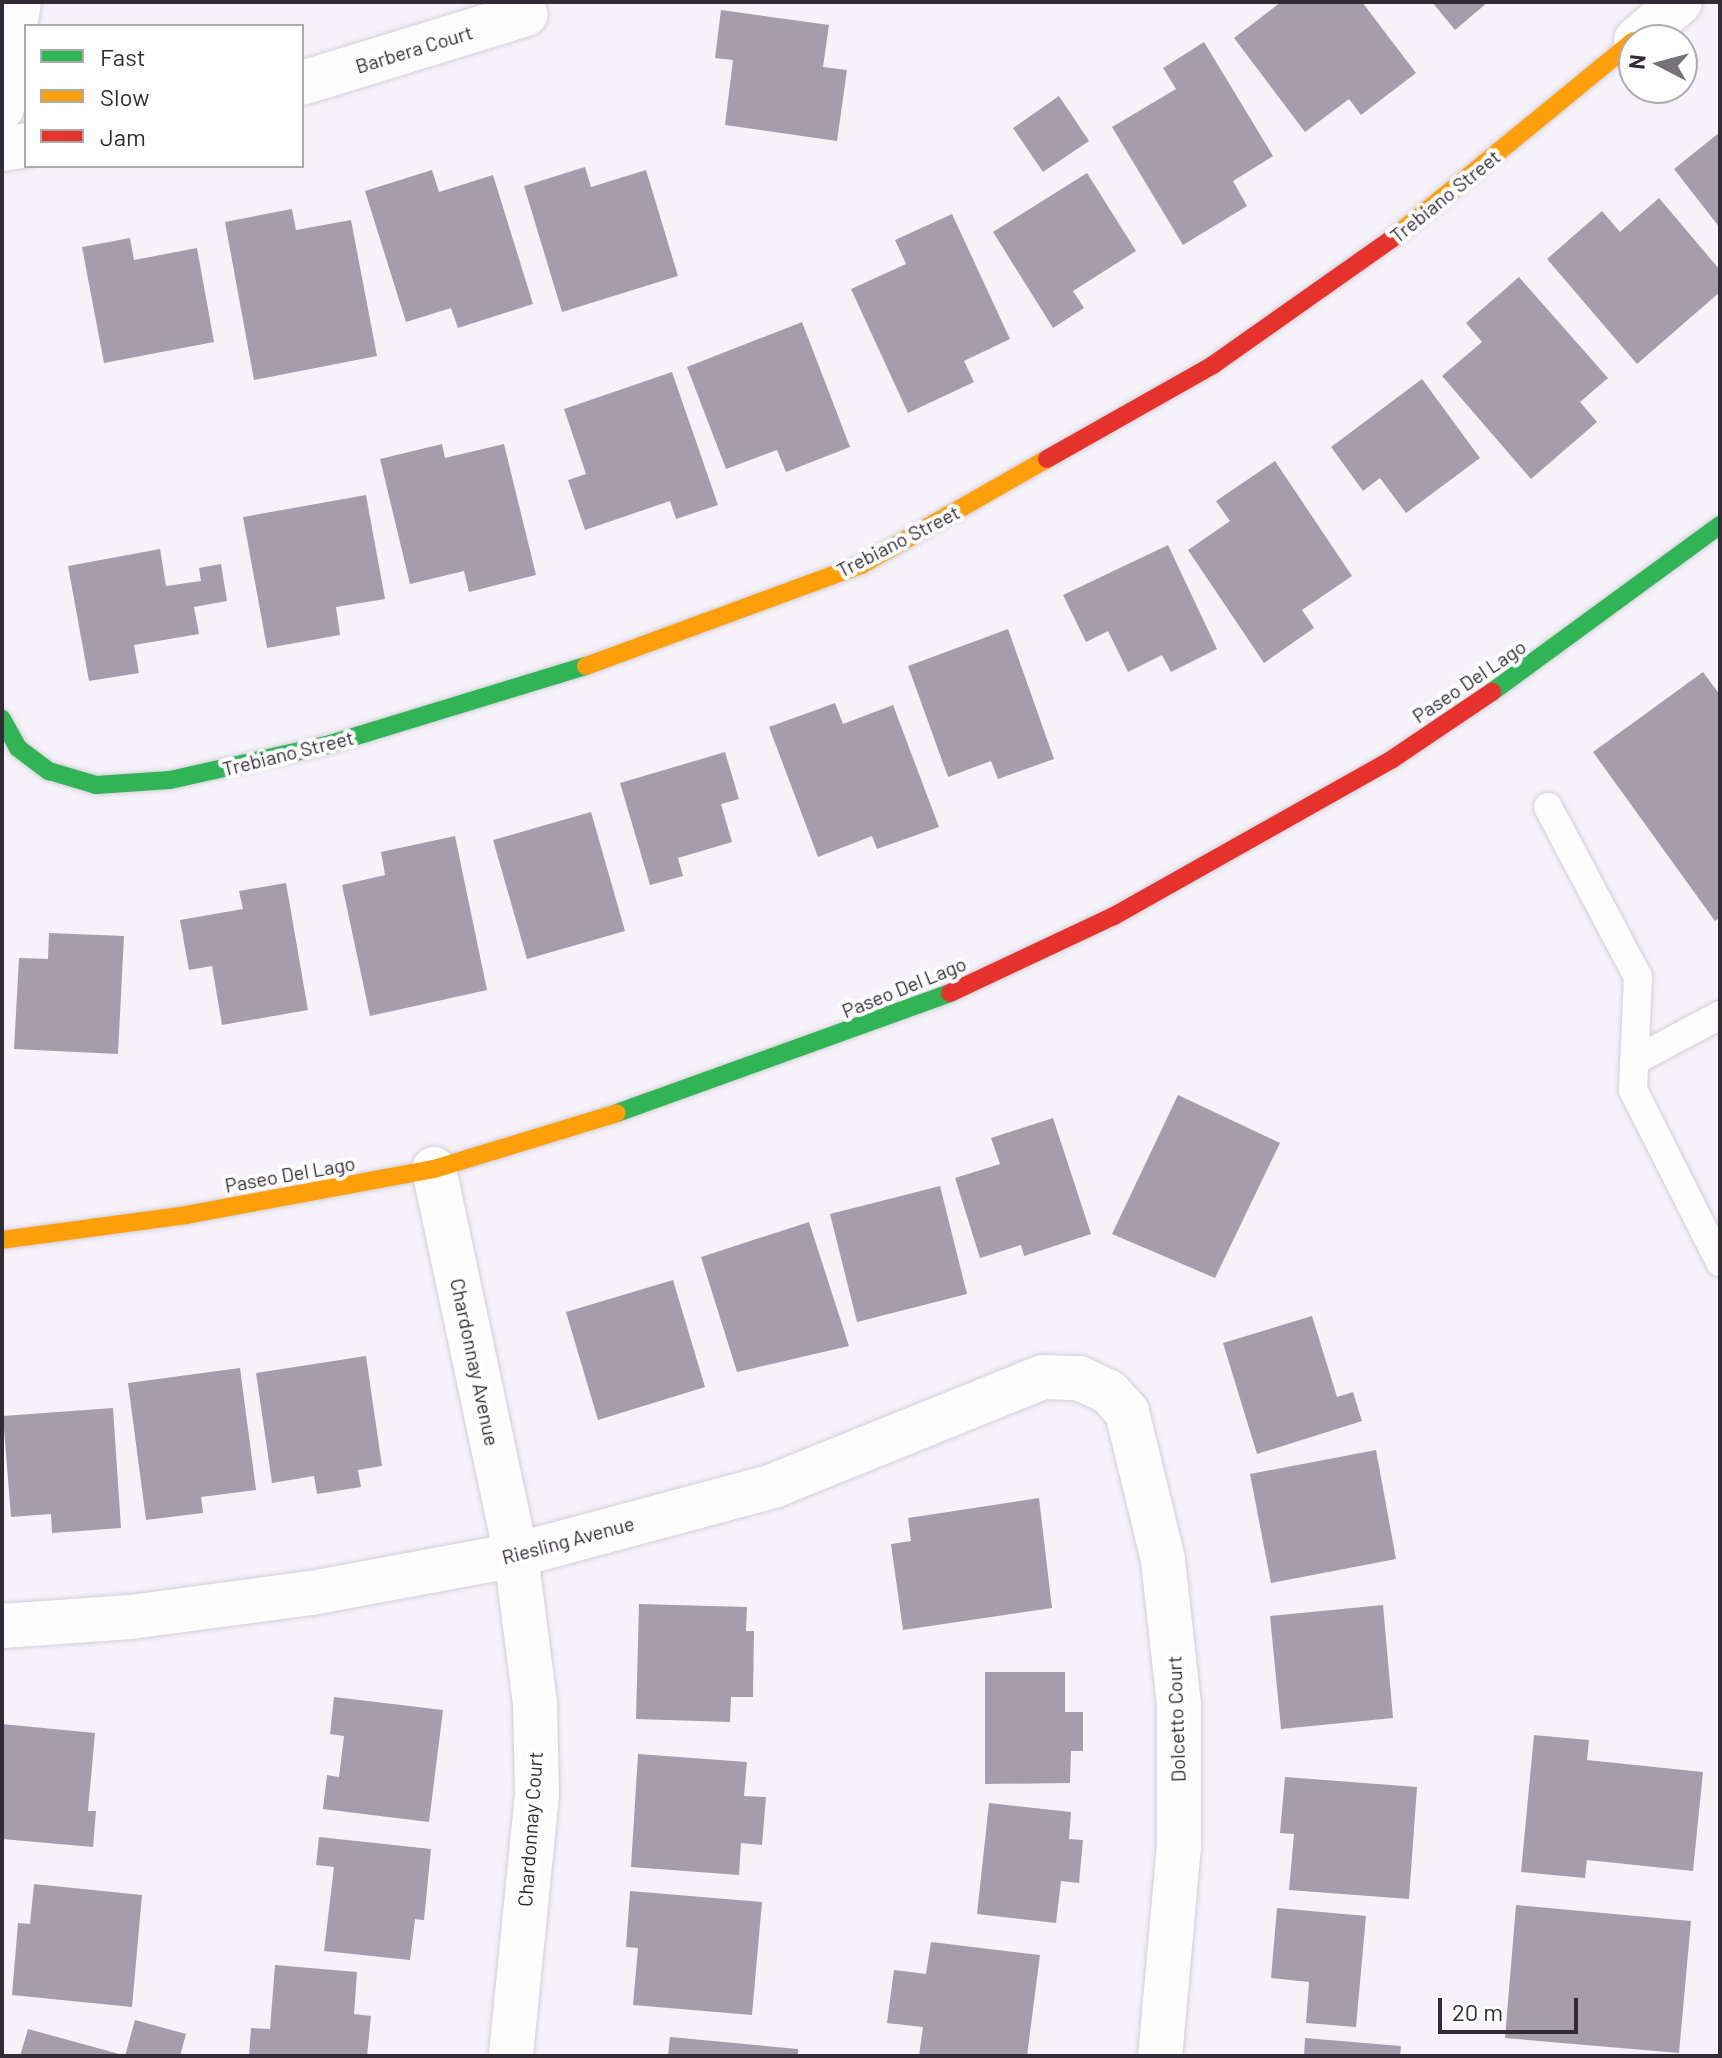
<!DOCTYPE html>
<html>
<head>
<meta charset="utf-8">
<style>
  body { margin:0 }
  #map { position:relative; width:1722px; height:2058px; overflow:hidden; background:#f6f2fa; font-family:Barlow,sans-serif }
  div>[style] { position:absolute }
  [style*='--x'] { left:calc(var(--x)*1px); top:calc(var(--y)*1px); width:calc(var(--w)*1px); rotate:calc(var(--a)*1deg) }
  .building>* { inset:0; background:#a69dac }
  .roads { filter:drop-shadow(0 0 2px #d3cfd7) drop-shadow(0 0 2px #d3cfd7) }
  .lane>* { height:28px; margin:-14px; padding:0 14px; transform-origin:14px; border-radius:14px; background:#fefdfe }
  .street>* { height:44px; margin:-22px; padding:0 22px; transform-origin:22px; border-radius:22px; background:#fefdfe }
  .fast>* { height:18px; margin:-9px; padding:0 9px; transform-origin:9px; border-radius:9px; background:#30b455 }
  .slow>* { height:18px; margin:-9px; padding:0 9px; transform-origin:9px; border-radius:9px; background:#ff9f0a }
  .jam>* { height:18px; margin:-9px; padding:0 9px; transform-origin:9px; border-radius:9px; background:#e5322d }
  span { translate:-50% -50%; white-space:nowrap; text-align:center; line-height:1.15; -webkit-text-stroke:8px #fff; paint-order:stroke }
  .street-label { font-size:20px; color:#302b34 }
  .frame { position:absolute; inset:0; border:4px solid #302b34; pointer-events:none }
  .legend { position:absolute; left:24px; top:24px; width:280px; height:144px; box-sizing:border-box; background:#fff; border:2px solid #acaaae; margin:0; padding:10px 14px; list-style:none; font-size:24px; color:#302b34 }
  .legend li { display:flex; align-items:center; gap:16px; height:40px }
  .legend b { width:40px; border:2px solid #acaaae }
  .north { position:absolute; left:1618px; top:24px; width:80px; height:80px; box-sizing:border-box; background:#fff; border:2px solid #acaaae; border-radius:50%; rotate:276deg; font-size:22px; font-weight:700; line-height:32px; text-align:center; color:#302b34 }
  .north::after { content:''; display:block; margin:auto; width:28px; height:36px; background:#757179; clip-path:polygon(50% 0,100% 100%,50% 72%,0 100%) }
  .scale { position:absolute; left:1438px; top:1998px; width:140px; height:36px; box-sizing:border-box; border:4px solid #302b34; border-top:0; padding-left:10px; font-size:24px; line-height:28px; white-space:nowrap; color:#302b34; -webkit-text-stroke:6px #fff; paint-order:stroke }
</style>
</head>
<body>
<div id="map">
  <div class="building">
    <div style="clip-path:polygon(1281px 2px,1362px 2px,1416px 73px,1361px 115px,1349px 99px,1305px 132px,1234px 38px)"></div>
    <div style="clip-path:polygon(1432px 2px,1488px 2px,1455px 30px)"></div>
    <div style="clip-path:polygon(721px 10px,829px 25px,823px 67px,847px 70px,837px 141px,725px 125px,733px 60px,715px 58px)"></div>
    <div style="clip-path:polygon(1204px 42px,1273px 156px,1233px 181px,1247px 206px,1183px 245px,1112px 127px,1176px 89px,1163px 68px)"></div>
    <div style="clip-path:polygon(1059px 96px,1089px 141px,1043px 172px,1013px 128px)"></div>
    <div style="clip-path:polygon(1720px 132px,1720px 228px,1674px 169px)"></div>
    <div style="clip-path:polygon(585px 167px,591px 187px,646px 170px,678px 276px,562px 312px,524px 186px)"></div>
    <div style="clip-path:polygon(432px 170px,439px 192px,493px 175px,533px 304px,458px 328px,451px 308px,406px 322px,365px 191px)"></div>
    <div style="clip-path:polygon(1087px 173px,1136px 251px,1073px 291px,1084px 308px,1053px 328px,993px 232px)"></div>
    <div style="clip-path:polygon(1659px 198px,1720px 270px,1720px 292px,1637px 364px,1547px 259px,1602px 211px,1620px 232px)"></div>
    <div style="clip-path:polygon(292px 209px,296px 230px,351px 220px,377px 356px,254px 380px,225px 222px)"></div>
    <div style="clip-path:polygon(952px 214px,1010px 339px,964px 361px,974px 382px,908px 413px,851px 289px,906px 264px,895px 240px)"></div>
    <div style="clip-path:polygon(130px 238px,134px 260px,197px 248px,214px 342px,104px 363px,82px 247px)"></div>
    <div style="clip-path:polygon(1519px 277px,1608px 378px,1580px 402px,1597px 422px,1531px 479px,1442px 376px,1482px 342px,1466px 323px)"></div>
    <div style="clip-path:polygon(802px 322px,850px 447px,786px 472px,777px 450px,726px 469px,687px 367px)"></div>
    <div style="clip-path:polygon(672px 372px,718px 505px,676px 519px,670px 501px,585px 530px,568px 480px,586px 474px,564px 409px)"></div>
    <div style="clip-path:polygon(1422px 379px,1480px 458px,1406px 513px,1380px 478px,1363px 491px,1331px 447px)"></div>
    <div style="clip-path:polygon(442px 444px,445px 458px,504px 444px,536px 575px,469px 592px,464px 571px,410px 584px,380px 459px)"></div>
    <div style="clip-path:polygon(1275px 461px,1352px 576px,1302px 610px,1314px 628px,1264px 663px,1188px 550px,1230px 521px,1216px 501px)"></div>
    <div style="clip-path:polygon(366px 495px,385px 599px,336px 607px,340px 635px,267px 648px,243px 517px)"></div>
    <div style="clip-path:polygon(1168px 545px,1217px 649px,1171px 672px,1162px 655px,1128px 672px,1108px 631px,1086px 642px,1063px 595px)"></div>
    <div style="clip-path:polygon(160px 549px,166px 586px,201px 581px,199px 568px,221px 564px,227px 601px,194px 607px,199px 634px,134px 645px,139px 673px,89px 681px,68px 566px)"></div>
    <div style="clip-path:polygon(1008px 629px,1054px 759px,998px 779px,991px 761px,948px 777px,908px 666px)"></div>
    <div style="clip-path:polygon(1703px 672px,1720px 695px,1720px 917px,1715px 921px,1593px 752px)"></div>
    <div style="clip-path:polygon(835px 703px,843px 724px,893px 705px,939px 827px,877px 849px,872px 836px,818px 857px,769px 727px)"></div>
    <div style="clip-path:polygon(725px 752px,739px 799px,721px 804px,732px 842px,678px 858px,683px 876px,650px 885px,620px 783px)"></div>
    <div style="clip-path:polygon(591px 812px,625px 931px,527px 959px,493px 840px)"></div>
    <div style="clip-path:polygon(455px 836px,487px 990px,370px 1016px,342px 885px,385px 875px,381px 852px)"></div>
    <div style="clip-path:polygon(286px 883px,308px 1010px,222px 1025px,212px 966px,189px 970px,180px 920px,243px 909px,239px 891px)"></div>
    <div style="clip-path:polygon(49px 933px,124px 936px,118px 1054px,14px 1049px,19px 958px,48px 959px)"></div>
    <div style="clip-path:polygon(1178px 1095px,1280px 1143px,1215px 1278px,1112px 1234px)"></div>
    <div style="clip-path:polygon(1053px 1118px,1091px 1234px,1024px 1256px,1021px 1245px,980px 1258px,955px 1178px,1000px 1164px,991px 1138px)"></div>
    <div style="clip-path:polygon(940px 1186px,967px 1294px,857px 1322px,830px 1214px)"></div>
    <div style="clip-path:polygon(809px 1222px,849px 1346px,737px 1372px,701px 1257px)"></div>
    <div style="clip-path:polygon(673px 1280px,705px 1387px,598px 1420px,566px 1312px)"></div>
    <div style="clip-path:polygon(1312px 1316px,1337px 1397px,1353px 1392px,1362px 1421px,1257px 1454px,1223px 1343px)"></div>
    <div style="clip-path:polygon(366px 1356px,382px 1466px,358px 1470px,361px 1487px,317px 1494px,314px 1476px,272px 1483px,256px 1373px)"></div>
    <div style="clip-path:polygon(240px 1368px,256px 1490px,201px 1497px,203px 1513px,146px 1520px,128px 1383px)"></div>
    <div style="clip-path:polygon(113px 1408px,121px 1528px,52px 1533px,51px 1514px,11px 1517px,3px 1416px)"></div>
    <div style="clip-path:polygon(1376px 1450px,1396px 1559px,1271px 1583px,1250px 1474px)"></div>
    <div style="clip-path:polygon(1039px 1498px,1052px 1608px,903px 1630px,891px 1544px,911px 1541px,908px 1518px)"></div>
    <div style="clip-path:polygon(639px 1604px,747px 1607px,746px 1631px,754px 1631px,753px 1697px,731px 1697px,730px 1722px,636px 1719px)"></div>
    <div style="clip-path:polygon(1383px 1605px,1393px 1718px,1281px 1729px,1270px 1616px)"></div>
    <div style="clip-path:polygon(985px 1672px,1065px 1672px,1065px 1712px,1083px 1712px,1083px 1751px,1071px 1751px,1070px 1783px,985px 1784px)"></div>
    <div style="clip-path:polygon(334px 1697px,443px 1710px,429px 1822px,323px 1809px,327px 1775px,339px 1777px,344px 1736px,330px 1734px)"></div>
    <div style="clip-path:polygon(2px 1724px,95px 1733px,88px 1811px,96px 1811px,93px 1847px,2px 1839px)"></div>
    <div style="clip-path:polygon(1534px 1735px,1589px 1740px,1587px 1760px,1703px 1772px,1693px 1871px,1587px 1860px,1585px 1878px,1521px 1872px)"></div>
    <div style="clip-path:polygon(638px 1754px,747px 1762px,744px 1796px,766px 1797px,762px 1845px,741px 1843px,739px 1875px,631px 1867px)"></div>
    <div style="clip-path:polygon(1285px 1777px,1417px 1787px,1409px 1899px,1289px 1890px,1294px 1834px,1280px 1833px)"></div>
    <div style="clip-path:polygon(989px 1803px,1071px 1812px,1069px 1839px,1083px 1840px,1079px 1883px,1061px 1881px,1056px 1923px,977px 1914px)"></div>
    <div style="clip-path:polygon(319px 1837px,431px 1849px,424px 1920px,415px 1919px,410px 1960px,324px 1951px,334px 1867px,316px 1865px)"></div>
    <div style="clip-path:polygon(34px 1884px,142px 1895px,132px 2007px,12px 1995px,18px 1923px,30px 1924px)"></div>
    <div style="clip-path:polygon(630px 1891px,762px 1902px,752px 2015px,633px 2005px,638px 1948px,626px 1947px)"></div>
    <div style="clip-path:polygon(1516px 1905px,1691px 1921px,1679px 2053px,1505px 2038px)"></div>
    <div style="clip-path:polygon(1277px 1908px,1366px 1916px,1356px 2027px,1306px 2023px,1309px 1982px,1271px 1978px)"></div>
    <div style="clip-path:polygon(931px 1942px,1040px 1955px,1027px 2056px,919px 2056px,923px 2027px,887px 2023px,894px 1970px,926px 1974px)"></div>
    <div style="clip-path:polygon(275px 1965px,357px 1972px,354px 2014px,371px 2016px,367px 2056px,249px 2056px,251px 2028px,270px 2029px)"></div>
    <div style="clip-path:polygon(135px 2020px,186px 2034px,180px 2056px,125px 2056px)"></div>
    <div style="clip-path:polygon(28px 2029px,123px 2055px,123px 2056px,20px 2056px)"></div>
    <div style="clip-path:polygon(670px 2037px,798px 2049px,798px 2056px,668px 2056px)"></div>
    <div style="clip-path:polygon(1305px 2038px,1401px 2046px,1400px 2056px,1304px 2056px)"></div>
  </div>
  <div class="roads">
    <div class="lane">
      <div style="--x:1548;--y:807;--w:192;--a:62.1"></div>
      <div style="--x:1638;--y:977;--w:113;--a:92.5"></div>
      <div style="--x:1633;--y:1090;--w:193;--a:63.2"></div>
      <div style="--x:1634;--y:1061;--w:98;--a:-28.1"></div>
    </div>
    <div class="street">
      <div style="--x:1636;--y:40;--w:58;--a:-40.8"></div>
      <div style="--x:302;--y:83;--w:234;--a:-17.1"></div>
      <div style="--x:2;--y:108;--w:107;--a:-80.9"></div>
      <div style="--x:2;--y:149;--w:24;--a:-9"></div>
      <div style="--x:434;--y:1169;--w:395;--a:78"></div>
      <div style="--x:516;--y:1555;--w:150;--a:82.7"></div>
      <div style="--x:535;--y:1704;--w:90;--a:88.7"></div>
      <div style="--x:537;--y:1794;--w:263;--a:95.7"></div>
      <div style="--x:2;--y:1626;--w:129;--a:-4"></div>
      <div style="--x:131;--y:1617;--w:182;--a:-7.6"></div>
      <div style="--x:311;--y:1593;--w:208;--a:-10.5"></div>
      <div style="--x:516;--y:1555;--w:266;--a:-15"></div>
      <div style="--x:773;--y:1486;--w:291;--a:-22"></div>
      <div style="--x:1043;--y:1377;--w:36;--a:2"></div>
      <div style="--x:1079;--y:1378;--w:33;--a:25"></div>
      <div style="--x:1109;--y:1392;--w:27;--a:48"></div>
      <div style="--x:1127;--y:1412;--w:152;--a:76.3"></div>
      <div style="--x:1163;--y:1560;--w:145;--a:83.7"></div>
      <div style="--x:1179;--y:1704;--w:141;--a:90"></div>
      <div style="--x:1179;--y:1845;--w:212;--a:95.1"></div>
    </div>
    <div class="fast">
      <div style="--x:1492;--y:692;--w:283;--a:-36.2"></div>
      <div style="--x:2;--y:719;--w:33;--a:61"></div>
      <div style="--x:18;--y:748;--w:39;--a:37"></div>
      <div style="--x:49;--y:771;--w:49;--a:16.6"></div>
      <div style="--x:96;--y:785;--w:74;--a:-3.9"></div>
      <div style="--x:170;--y:780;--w:161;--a:-12.6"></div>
      <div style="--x:327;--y:745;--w:271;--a:-17"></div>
      <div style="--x:617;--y:1113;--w:354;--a:-19.8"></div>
    </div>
    <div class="slow">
      <div style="--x:1393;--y:238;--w:311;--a:-39.3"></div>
      <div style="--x:586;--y:666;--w:293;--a:-20.2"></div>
      <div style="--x:861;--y:565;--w:214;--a:-29.7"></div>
      <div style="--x:2;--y:1240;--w:186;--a:-7.7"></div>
      <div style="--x:186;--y:1215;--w:252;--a:-10.5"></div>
      <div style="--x:434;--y:1169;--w:191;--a:-17"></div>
    </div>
    <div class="jam">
      <div style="--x:1047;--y:459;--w:191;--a:-29.5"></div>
      <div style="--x:1213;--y:365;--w:220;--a:-35.2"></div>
      <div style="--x:950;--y:993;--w:181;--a:-25.2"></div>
      <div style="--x:1114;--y:916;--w:318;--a:-29.4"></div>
      <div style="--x:1391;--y:760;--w:122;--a:-34"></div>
    </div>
  </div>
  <div class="street-label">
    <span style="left:414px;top:49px;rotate:-17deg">Barbera Court</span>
    <span style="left:1445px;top:196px;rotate:-39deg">Trebiano Street</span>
    <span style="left:898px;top:541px;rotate:-27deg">Trebiano Street</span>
    <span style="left:1469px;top:681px;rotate:-34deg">Paseo Del Lago</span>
    <span style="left:288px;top:753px;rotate:-14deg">Trebiano Street</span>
    <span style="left:904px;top:987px;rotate:-22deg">Paseo Del Lago</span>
    <span style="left:290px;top:1174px;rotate:-10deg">Paseo Del Lago</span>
    <span style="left:475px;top:1362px;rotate:78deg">Chardonnay Avenue</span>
    <span style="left:568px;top:1540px;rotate:-15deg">Riesling Avenue</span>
    <span style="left:1176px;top:1719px;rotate:-92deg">Dolcetto Court</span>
    <span style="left:530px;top:1829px;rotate:-86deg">Chardonnay Court</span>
  </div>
  <div class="frame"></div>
  <ul class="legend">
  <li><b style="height:10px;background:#30b455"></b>Fast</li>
  <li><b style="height:10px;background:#ff9f0a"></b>Slow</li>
  <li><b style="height:10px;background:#e5322d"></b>Jam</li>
  </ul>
  <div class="north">N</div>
  <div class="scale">20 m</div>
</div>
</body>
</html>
